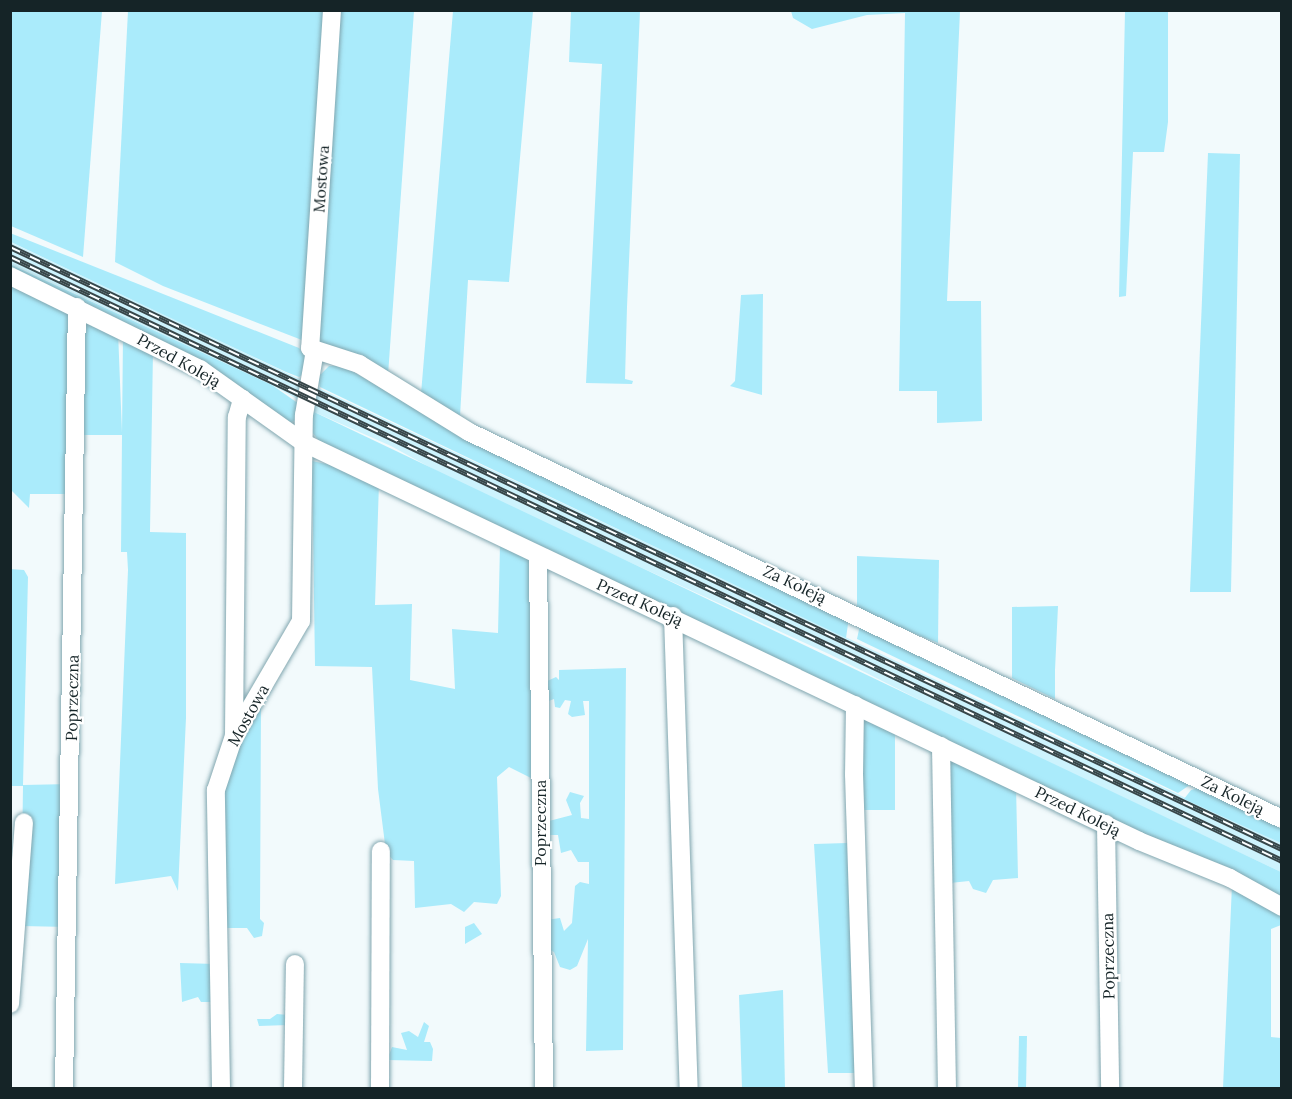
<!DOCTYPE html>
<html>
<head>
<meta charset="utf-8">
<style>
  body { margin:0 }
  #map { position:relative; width:1292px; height:1099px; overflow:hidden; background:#f2fafc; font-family:Lora,serif }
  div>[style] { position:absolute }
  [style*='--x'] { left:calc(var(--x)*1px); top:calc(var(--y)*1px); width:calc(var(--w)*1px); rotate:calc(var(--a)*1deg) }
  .built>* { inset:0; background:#cdf3fd }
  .green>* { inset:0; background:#aaebfb }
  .roads { filter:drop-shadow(0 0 2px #81a6af) drop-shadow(0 0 2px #81a6af) }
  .minor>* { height:18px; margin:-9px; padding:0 9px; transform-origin:9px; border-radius:9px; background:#fff }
  .rail>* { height:6px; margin-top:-3px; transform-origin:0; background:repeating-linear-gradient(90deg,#fff 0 11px,#384649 0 22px); box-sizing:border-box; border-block:2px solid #384649 }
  span { translate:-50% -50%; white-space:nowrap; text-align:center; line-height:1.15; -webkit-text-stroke:4.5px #fff; paint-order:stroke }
  .street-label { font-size:16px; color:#152427 }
  .frame { position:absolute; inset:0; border:12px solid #152427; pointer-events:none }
</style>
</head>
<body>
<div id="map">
  <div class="built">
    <div style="clip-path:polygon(10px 242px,1281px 843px,1281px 872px,969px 725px,829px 654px,464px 486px,391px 446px,312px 411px,312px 407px,272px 385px,11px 264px)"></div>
  </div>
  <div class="green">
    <div style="clip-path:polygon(10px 11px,102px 11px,83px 257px,11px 226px)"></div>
    <div style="clip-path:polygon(128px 11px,326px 11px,307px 342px,163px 286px,115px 262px)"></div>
    <div style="clip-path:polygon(339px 11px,414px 11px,388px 375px,318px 342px)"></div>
    <div style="clip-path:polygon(453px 11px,533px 11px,509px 282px,468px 280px,460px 416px,421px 394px)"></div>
    <div style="clip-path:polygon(571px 11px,640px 11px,627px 307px,625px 379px,633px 381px,632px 384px,586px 383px,602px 64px,569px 62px)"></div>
    <div style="clip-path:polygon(791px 11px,960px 11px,947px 301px,981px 301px,982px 421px,937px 423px,937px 391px,899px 391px,905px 13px,867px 15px,812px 29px,793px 18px)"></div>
    <div style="clip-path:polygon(1125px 11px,1168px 11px,1168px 122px,1164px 152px,1133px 152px,1126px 296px,1119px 297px)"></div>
    <div style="clip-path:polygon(1208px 153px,1240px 154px,1231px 592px,1190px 592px)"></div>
    <div style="clip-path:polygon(10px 233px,299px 348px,305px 354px,306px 372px,299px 377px,286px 372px,162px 314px,11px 242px)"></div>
    <div style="clip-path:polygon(10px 264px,272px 385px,299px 404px,296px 420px,289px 423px,11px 272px)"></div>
    <div style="clip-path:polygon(10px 281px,71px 312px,68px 494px,30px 494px,29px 508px,11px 490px)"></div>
    <div style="clip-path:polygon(763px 294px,762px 395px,730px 386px,735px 381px,741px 295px)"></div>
    <div style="clip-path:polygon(94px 320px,118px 331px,122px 433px,123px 335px,153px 351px,150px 532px,186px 533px,186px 718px,178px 891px,171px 876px,115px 884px,128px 570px,127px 552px,121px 552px,122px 435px,76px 435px,82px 323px)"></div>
    <div style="clip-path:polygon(329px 366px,343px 366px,390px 393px,849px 617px,846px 638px,320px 387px,318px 377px)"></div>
    <div style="clip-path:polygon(312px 411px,1281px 872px,1281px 903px,324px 448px,310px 429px)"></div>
    <div style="clip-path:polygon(312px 461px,336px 466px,379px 483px,375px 605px,412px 604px,410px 680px,455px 689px,452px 629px,498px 633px,500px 545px,532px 559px,535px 780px,509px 767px,497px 777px,501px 896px,497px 904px,474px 902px,464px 912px,451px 904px,415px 908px,414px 861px,393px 860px,386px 852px,378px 789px,372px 667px,315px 666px)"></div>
    <div style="clip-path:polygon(857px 556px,939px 560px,938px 643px,857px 610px)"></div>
    <div style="clip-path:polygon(10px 569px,24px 570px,28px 577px,23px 785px,71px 784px,69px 927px,21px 926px,23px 786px,11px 786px)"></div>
    <div style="clip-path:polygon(1058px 606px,1055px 670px,1055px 699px,1012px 678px,1012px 607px)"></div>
    <div style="clip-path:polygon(860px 625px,1194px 782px,1178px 793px,857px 639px)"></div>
    <div style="clip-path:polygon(626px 668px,623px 1050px,586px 1051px,588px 939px,577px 966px,570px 970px,560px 967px,554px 952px,548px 949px,546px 920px,560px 918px,564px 931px,572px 923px,575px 886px,580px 882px,589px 884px,589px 862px,578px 862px,571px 850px,561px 853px,558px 835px,546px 835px,549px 821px,572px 815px,566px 800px,570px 792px,584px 796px,580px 803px,581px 818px,589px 819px,589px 701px,583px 701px,585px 715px,572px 717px,568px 714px,571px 701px,565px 700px,560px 708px,555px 707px,554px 699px,546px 702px,543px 683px,556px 677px,559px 680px,559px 670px)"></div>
    <div style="clip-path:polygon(261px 706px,260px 919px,264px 923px,262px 936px,254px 938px,247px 928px,222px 928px,219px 807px,234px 746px)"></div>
    <div style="clip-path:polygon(863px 715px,895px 729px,895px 810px,858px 810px)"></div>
    <div style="clip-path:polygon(944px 753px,1016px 785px,1018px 878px,993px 880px,986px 893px,973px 889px,969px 881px,950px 883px)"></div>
    <div style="clip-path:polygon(1206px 786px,1281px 824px,1281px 843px,1184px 799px,1191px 790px)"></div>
    <div style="clip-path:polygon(851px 840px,859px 1073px,828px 1073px,814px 844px,847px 843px)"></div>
    <div style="clip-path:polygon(1232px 885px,1281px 909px,1281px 925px,1271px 929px,1271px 1037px,1281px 1038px,1282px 1088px,1223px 1088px)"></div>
    <div style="clip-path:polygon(474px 923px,482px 934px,465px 944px,465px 927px)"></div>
    <div style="clip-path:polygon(180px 963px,216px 964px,211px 1002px,201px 1002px,198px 997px,182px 1002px)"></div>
    <div style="clip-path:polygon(783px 990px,785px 1088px,742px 1088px,739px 995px)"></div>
    <div style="clip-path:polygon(277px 1014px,288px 1015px,288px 1025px,259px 1026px,257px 1019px,270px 1019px)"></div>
    <div style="clip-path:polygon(424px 1022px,429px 1026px,424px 1042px,430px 1042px,433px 1049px,432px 1061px,387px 1060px,392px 1047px,407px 1050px,401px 1033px,409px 1031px,418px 1037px)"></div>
    <div style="clip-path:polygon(1019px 1036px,1027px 1036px,1026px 1088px,1018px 1088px)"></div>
  </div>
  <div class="roads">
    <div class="minor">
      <div style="--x:332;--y:10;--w:339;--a:93.7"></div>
      <div style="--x:310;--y:348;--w:52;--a:18.1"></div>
      <div style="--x:359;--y:364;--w:129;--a:31.7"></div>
      <div style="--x:469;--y:432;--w:900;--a:25.46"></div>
      <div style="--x:10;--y:276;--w:212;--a:26.1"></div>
      <div style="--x:200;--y:369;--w:128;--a:35.4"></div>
      <div style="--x:304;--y:443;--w:925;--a:25.48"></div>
      <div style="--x:1139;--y:841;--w:98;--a:22.1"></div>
      <div style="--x:1230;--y:878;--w:60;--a:29.1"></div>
      <div style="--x:538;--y:557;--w:531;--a:89.35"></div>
      <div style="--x:673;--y:616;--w:472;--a:88.1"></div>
      <div style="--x:855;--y:705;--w:69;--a:90.8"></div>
      <div style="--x:854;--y:774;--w:314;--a:88.2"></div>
      <div style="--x:234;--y:734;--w:317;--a:-89.5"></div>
      <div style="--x:237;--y:417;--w:19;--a:-74"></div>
      <div style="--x:941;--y:746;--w:342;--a:89"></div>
      <div style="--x:1106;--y:824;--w:264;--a:89.1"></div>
      <div style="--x:10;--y:1004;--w:182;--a:-85.6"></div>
      <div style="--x:64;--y:1088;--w:781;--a:-89.05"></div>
      <div style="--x:221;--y:1088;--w:298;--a:-91"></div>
      <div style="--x:216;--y:790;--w:57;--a:-71.6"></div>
      <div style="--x:234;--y:736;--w:133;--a:-59.8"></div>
      <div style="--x:301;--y:621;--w:206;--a:-89.2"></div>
      <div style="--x:304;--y:415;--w:66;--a:-80.4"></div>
      <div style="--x:293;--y:1088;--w:124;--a:-89.1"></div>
      <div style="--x:380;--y:1088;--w:237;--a:-89.8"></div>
    </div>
  </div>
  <div class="rail">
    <div style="--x:10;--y:247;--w:1407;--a:25.33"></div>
    <div style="--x:10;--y:257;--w:1408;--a:25.4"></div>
  </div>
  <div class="street-label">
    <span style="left:321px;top:179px;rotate:-86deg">Mostowa</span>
    <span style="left:179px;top:360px;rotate:29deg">Przed Koleją</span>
    <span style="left:795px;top:584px;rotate:25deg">Za Koleją</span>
    <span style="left:640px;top:602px;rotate:24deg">Przed Koleją</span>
    <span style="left:72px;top:698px;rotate:-89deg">Poprzeczna</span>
    <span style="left:248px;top:715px;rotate:-61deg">Mostowa</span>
    <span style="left:1233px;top:795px;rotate:26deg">Za Koleją</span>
    <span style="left:1078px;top:811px;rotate:26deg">Przed Koleją</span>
    <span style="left:540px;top:823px;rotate:-90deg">Poprzeczna</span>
    <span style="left:1108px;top:956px;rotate:-91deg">Poprzeczna</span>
  </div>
  <div class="frame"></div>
</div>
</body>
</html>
